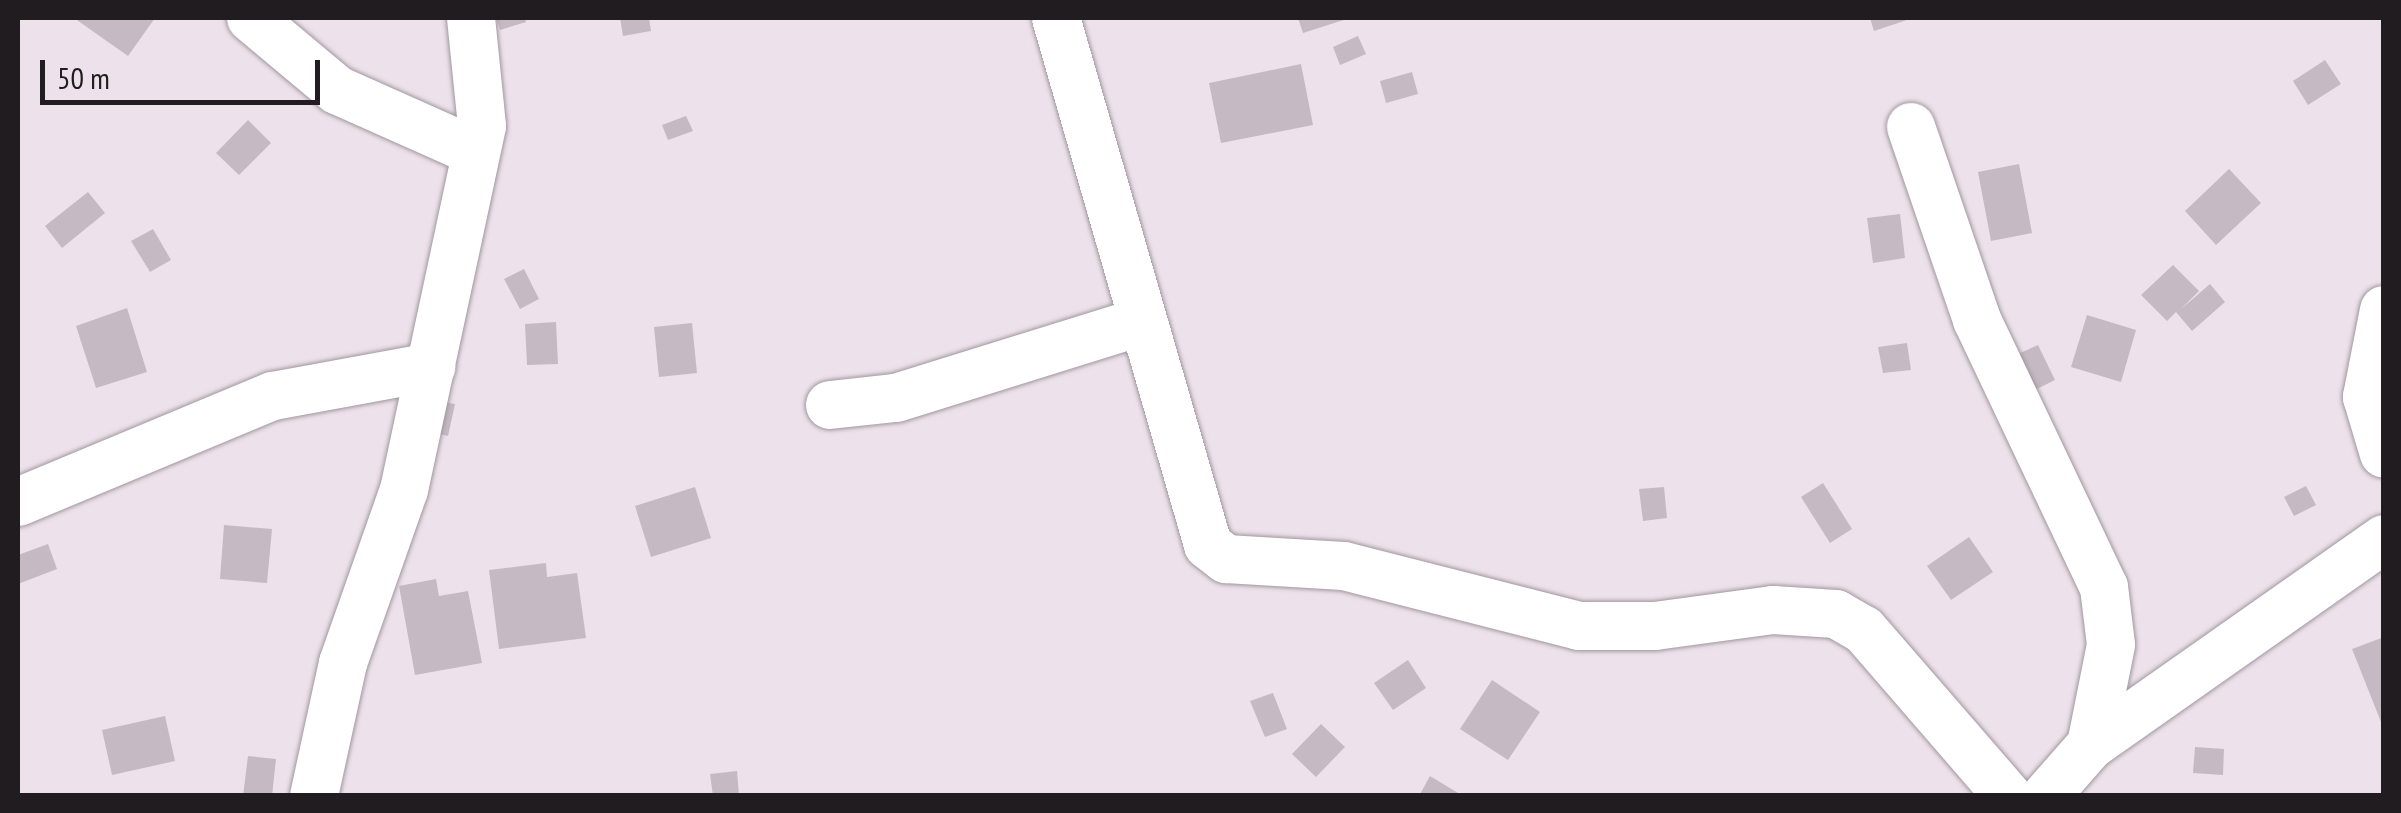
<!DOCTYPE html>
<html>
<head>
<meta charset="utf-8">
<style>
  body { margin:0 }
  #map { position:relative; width:2401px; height:813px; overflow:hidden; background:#ede2eb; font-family:"PT Sans Narrow",sans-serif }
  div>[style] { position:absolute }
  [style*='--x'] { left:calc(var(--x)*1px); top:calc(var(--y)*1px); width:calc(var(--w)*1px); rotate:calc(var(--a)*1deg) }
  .building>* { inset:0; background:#c5bac3 }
  .roads { filter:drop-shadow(0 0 2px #a1969f) drop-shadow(0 0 2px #a1969f) }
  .minor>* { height:48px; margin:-24px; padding:0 24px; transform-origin:24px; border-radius:24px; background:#fff }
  span { translate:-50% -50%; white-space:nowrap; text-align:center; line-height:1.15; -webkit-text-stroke:8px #ede2eb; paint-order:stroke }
  .frame { position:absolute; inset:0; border:20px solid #201c20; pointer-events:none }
  .scale { position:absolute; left:40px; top:60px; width:280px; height:45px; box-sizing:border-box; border:5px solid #201c20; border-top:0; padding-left:12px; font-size:30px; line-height:35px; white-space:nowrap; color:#201c20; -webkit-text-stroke:8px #ede2eb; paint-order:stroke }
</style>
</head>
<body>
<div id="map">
  <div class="building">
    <div style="clip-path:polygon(74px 18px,155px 18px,128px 56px)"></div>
    <div style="clip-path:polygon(496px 18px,525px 18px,526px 22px,500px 30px)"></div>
    <div style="clip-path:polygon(620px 18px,649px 18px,651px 31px,623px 36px)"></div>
    <div style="clip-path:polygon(1298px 18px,1350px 18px,1303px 33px)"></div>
    <div style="clip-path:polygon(1870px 18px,1913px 18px,1874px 31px)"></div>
    <div style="clip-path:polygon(1358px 36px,1366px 54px,1340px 65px,1333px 47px)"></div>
    <div style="clip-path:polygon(2325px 60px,2341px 84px,2308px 105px,2293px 81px)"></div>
    <div style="clip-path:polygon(1301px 64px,1313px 125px,1221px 143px,1209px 83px)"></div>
    <div style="clip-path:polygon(1412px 72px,1418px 94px,1386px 103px,1380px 81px)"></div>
    <div style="clip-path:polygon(686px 116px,693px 131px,668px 140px,662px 125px)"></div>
    <div style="clip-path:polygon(248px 120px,271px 143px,239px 175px,216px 153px)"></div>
    <div style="clip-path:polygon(2019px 164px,2032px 233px,1991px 241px,1978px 172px)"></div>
    <div style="clip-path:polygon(2229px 169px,2261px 203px,2216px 245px,2185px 211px)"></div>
    <div style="clip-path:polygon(88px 192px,105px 213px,62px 248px,45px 226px)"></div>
    <div style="clip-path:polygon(1900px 214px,1905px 258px,1873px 263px,1867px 218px)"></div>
    <div style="clip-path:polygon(153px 229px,171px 260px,150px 272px,131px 241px)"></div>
    <div style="clip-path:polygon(2173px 265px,2199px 291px,2180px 310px,2210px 284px,2225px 302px,2192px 331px,2176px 312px,2167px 321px,2141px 295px)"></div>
    <div style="clip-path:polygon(524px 269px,539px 299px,520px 309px,504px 279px)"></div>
    <div style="clip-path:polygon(127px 308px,147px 372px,96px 388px,76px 326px)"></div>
    <div style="clip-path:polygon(2087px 315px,2136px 330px,2121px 382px,2071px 367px)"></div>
    <div style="clip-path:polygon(556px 322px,558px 364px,527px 365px,525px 324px)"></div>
    <div style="clip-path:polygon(692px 323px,697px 373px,659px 377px,654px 327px)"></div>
    <div style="clip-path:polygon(1907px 343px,1911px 370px,1883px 373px,1878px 347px)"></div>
    <div style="clip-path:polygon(2038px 345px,2055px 380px,2035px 390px,2018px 354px)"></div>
    <div style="clip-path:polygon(425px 399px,455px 404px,448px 436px,419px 430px)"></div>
    <div style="clip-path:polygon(1823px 483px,1852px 529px,1830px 543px,1801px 497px)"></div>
    <div style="clip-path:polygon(2306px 486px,2316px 505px,2294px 516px,2284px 497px)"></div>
    <div style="clip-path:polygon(695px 487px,711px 538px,651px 557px,635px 506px)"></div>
    <div style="clip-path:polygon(1664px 487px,1667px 518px,1643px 521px,1639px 489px)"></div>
    <div style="clip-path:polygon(224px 525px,272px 529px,267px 583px,220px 579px)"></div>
    <div style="clip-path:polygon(1969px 537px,1993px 572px,1951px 600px,1927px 566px)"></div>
    <div style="clip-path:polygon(48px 544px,57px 569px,18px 584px,18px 555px)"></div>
    <div style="clip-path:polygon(546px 563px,547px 577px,577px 573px,586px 638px,499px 649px,489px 570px)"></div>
    <div style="clip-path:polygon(436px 579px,439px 596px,468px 591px,482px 663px,415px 675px,399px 586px)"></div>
    <div style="clip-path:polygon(2384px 637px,2384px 727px,2383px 727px,2352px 649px)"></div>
    <div style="clip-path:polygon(1408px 660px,1426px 688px,1393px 710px,1374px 683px)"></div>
    <div style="clip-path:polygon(1492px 680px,1540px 712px,1508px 760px,1460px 729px)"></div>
    <div style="clip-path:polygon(1273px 693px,1287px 729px,1265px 737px,1250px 701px)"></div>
    <div style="clip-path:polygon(165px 716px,175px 761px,112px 775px,102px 730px)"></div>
    <div style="clip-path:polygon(1321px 724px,1345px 747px,1316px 777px,1292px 754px)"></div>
    <div style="clip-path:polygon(2195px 747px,2224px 749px,2223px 775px,2193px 773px)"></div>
    <div style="clip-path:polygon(248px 756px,276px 759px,272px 796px,243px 796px)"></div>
    <div style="clip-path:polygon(737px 771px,739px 796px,713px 796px,710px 774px)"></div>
    <div style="clip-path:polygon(1430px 776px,1463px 796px,1419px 796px)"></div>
  </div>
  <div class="roads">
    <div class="minor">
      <div style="--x:251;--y:18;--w:112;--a:39.9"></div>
      <div style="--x:337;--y:90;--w:148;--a:24"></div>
      <div style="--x:1056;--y:18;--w:548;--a:73.91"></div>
      <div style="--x:1208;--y:545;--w:23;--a:38"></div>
      <div style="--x:1226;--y:559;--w:118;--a:3.4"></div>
      <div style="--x:1344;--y:566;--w:243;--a:14.3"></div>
      <div style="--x:1579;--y:626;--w:76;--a:0"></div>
      <div style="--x:1655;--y:626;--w:119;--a:-7.7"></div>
      <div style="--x:1773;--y:610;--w:63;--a:3.6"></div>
      <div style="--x:1836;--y:614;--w:32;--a:30"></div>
      <div style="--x:1864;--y:630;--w:220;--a:49.1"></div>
      <div style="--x:1911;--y:127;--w:204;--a:71.1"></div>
      <div style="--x:1977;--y:320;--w:296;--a:64.6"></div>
      <div style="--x:2104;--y:587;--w:58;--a:83.1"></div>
      <div style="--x:2111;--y:645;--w:102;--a:101.3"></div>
      <div style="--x:2384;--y:310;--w:89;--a:101.1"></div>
      <div style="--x:2367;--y:397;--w:59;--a:73.4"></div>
      <div style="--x:830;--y:405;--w:66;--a:-6.1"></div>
      <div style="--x:896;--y:398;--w:256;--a:-17.3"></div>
      <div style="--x:18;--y:502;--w:276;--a:-22.6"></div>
      <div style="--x:273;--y:396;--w:161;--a:-10.4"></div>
      <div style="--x:314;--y:796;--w:136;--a:-77.7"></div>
      <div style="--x:343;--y:663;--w:183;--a:-70.6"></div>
      <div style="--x:404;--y:490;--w:372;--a:-77.9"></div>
      <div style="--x:482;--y:126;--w:109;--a:-95.8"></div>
      <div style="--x:2046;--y:796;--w:68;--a:-48.6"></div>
      <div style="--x:2091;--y:745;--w:358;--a:-35.1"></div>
    </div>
  </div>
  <div class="frame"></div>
  <div class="scale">50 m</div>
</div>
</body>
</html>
